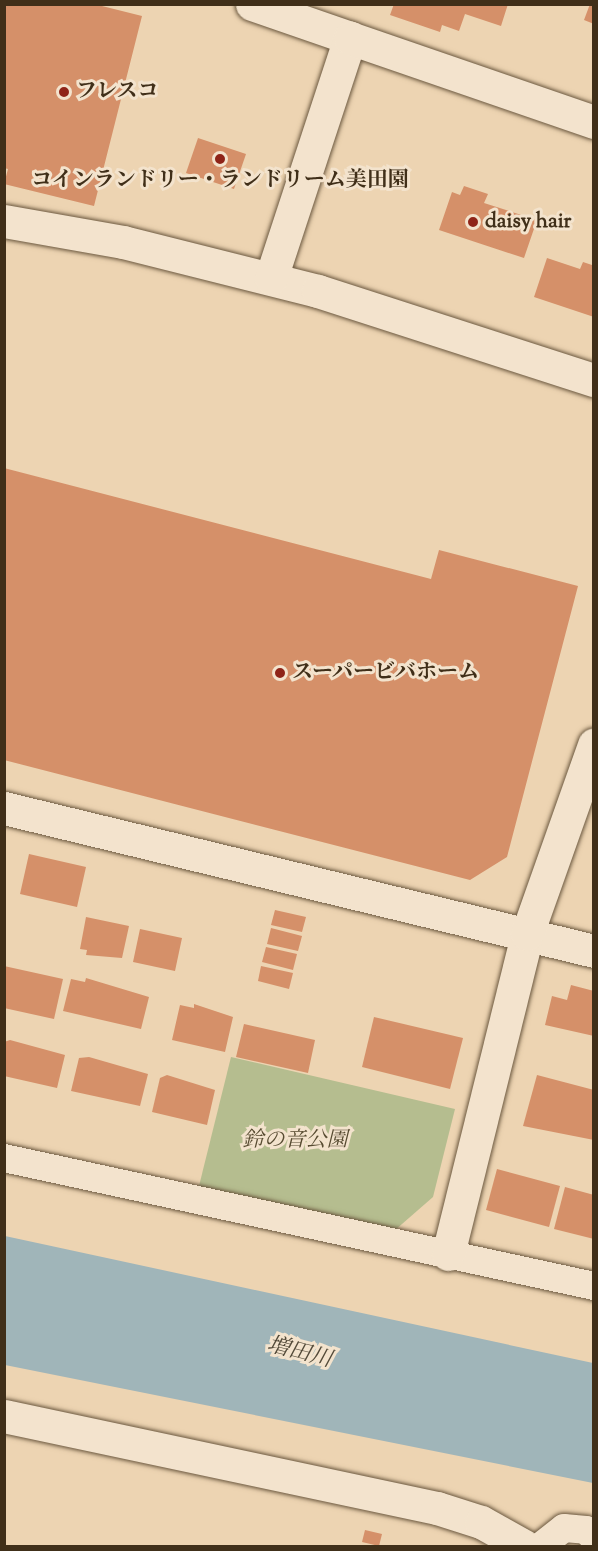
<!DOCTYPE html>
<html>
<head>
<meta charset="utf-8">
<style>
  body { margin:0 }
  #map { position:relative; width:598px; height:1551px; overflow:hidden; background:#edd4b2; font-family:"Sorts Mill Goudy","Noto Serif JP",serif }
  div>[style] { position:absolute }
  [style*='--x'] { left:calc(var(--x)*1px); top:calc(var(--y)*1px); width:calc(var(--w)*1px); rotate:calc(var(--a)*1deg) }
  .green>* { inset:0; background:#b5bd8f }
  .water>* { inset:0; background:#a0b5b9 }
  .building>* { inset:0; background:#d59069 }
  .roads { filter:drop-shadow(0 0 2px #6b583f) drop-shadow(0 0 2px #6b583f) }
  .street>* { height:28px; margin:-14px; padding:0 14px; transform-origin:14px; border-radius:14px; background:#f3e3cd }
  .secondary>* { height:33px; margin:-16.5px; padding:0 16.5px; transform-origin:16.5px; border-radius:16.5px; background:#f3e3cd }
  .dots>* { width:16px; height:16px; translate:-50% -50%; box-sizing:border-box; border:3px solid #f3e3cd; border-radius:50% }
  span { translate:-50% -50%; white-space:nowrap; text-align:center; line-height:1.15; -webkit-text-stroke:6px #f3e3cd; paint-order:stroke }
  .poi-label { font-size:21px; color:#402f19; font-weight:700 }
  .left { translate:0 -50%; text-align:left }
  .park-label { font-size:21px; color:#574b31; font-style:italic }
  .water-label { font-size:22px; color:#534a39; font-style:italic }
  .frame { position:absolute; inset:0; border:6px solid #402f19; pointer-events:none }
</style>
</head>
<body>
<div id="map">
  <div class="green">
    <div style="clip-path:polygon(231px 1057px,455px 1109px,433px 1197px,394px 1231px,198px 1190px)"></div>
  </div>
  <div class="water">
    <div style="clip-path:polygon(5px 1236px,593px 1363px,593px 1483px,5px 1365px)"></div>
  </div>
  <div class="building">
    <div style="clip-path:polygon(4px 4px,94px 4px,142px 16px,94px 206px,4px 184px,8px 169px,4px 168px)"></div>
    <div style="clip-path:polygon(394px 4px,508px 4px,501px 26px,465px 14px,459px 31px,442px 25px,440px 32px,390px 15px)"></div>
    <div style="clip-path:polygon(590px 4px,594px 4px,594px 24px,584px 20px)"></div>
    <div style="clip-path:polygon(198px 138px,246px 154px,234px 189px,186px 173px)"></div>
    <div style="clip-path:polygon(464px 186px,488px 194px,484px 203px,537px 220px,524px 258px,439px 230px,452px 192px,460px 195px)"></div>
    <div style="clip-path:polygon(547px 258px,580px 269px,583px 262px,592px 265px,594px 317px,534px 297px)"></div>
    <div style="clip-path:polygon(4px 468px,431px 579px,439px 550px,578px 586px,507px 857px,470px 880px,4px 760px)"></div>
    <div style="clip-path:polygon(29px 854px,86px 867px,77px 907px,20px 894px)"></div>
    <div style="clip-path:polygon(275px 910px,306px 917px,302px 932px,271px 925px)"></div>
    <div style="clip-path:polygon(86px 917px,129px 926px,122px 958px,86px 955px,87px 950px,80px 949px)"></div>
    <div style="clip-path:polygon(271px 928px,302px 936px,298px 951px,267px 944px)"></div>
    <div style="clip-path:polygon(140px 929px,182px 938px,175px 971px,133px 962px)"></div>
    <div style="clip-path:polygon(266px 947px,297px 954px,293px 970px,262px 962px)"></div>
    <div style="clip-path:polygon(4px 966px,63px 979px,54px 1019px,4px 1008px)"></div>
    <div style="clip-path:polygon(261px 966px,293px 973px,289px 989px,258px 981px)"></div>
    <div style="clip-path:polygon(86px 978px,149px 997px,141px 1029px,63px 1011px,71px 979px,85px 982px)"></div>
    <div style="clip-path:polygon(571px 985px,594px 991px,594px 1036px,545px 1025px,552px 996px,567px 1000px)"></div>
    <div style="clip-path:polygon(194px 1004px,233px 1017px,225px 1052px,172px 1040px,180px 1005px,194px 1008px)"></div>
    <div style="clip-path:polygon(374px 1017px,463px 1038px,450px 1089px,362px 1067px)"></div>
    <div style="clip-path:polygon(244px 1024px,315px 1040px,308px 1073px,236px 1057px)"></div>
    <div style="clip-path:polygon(10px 1040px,65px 1055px,57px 1088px,4px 1076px,4px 1042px)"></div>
    <div style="clip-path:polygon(89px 1057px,148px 1074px,140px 1106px,71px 1091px,79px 1058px)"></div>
    <div style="clip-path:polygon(167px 1075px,215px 1090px,207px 1125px,152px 1112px,160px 1078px)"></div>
    <div style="clip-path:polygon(537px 1075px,594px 1090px,594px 1140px,523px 1126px)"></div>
    <div style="clip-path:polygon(497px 1169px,560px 1186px,549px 1227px,486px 1210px)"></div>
    <div style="clip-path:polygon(565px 1187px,594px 1195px,594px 1239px,554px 1229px)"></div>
    <div style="clip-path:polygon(365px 1530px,382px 1534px,379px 1546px,362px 1542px)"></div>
  </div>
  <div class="roads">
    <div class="street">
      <div style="--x:4;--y:1158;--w:604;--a:12.24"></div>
      <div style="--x:541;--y:1546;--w:29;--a:-38"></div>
      <div style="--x:564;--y:1528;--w:22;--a:5"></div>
      <div style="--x:586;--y:1530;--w:11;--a:45"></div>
    </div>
    <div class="secondary">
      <div style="--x:252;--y:4;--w:104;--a:19.1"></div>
      <div style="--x:4;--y:221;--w:121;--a:10"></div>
      <div style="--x:123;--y:242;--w:201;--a:14.1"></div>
      <div style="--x:318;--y:291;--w:290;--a:17.9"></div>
      <div style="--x:271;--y:278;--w:253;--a:-71.8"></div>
      <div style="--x:350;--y:38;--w:258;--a:19"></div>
      <div style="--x:4;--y:808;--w:607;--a:13.62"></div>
      <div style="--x:448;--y:1254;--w:330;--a:-76.1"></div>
      <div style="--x:527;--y:934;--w:201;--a:-70.5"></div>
      <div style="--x:4;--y:1416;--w:443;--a:12"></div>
      <div style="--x:437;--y:1508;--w:46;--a:17.7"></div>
      <div style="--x:481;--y:1522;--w:49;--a:29.2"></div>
    </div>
  </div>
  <div class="dots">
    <div style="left:64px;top:92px;background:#8f2418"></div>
    <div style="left:220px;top:159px;background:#8f2418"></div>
    <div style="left:473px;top:222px;background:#8f2418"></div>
    <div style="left:280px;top:673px;background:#8f2418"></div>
  </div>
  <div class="poi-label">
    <span class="left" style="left:76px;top:92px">フレスコ</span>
    <span style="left:220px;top:181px">コインランドリー・ランドリーム美田園</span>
    <span class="left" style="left:485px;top:222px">daisy hair</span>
    <span class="left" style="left:292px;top:673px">スーパービバホーム</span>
  </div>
  <div class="park-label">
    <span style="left:295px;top:1141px">鈴の音公園</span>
  </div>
  <div class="water-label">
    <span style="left:299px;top:1354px;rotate:14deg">増田川</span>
  </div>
  <div class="frame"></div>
</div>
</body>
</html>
